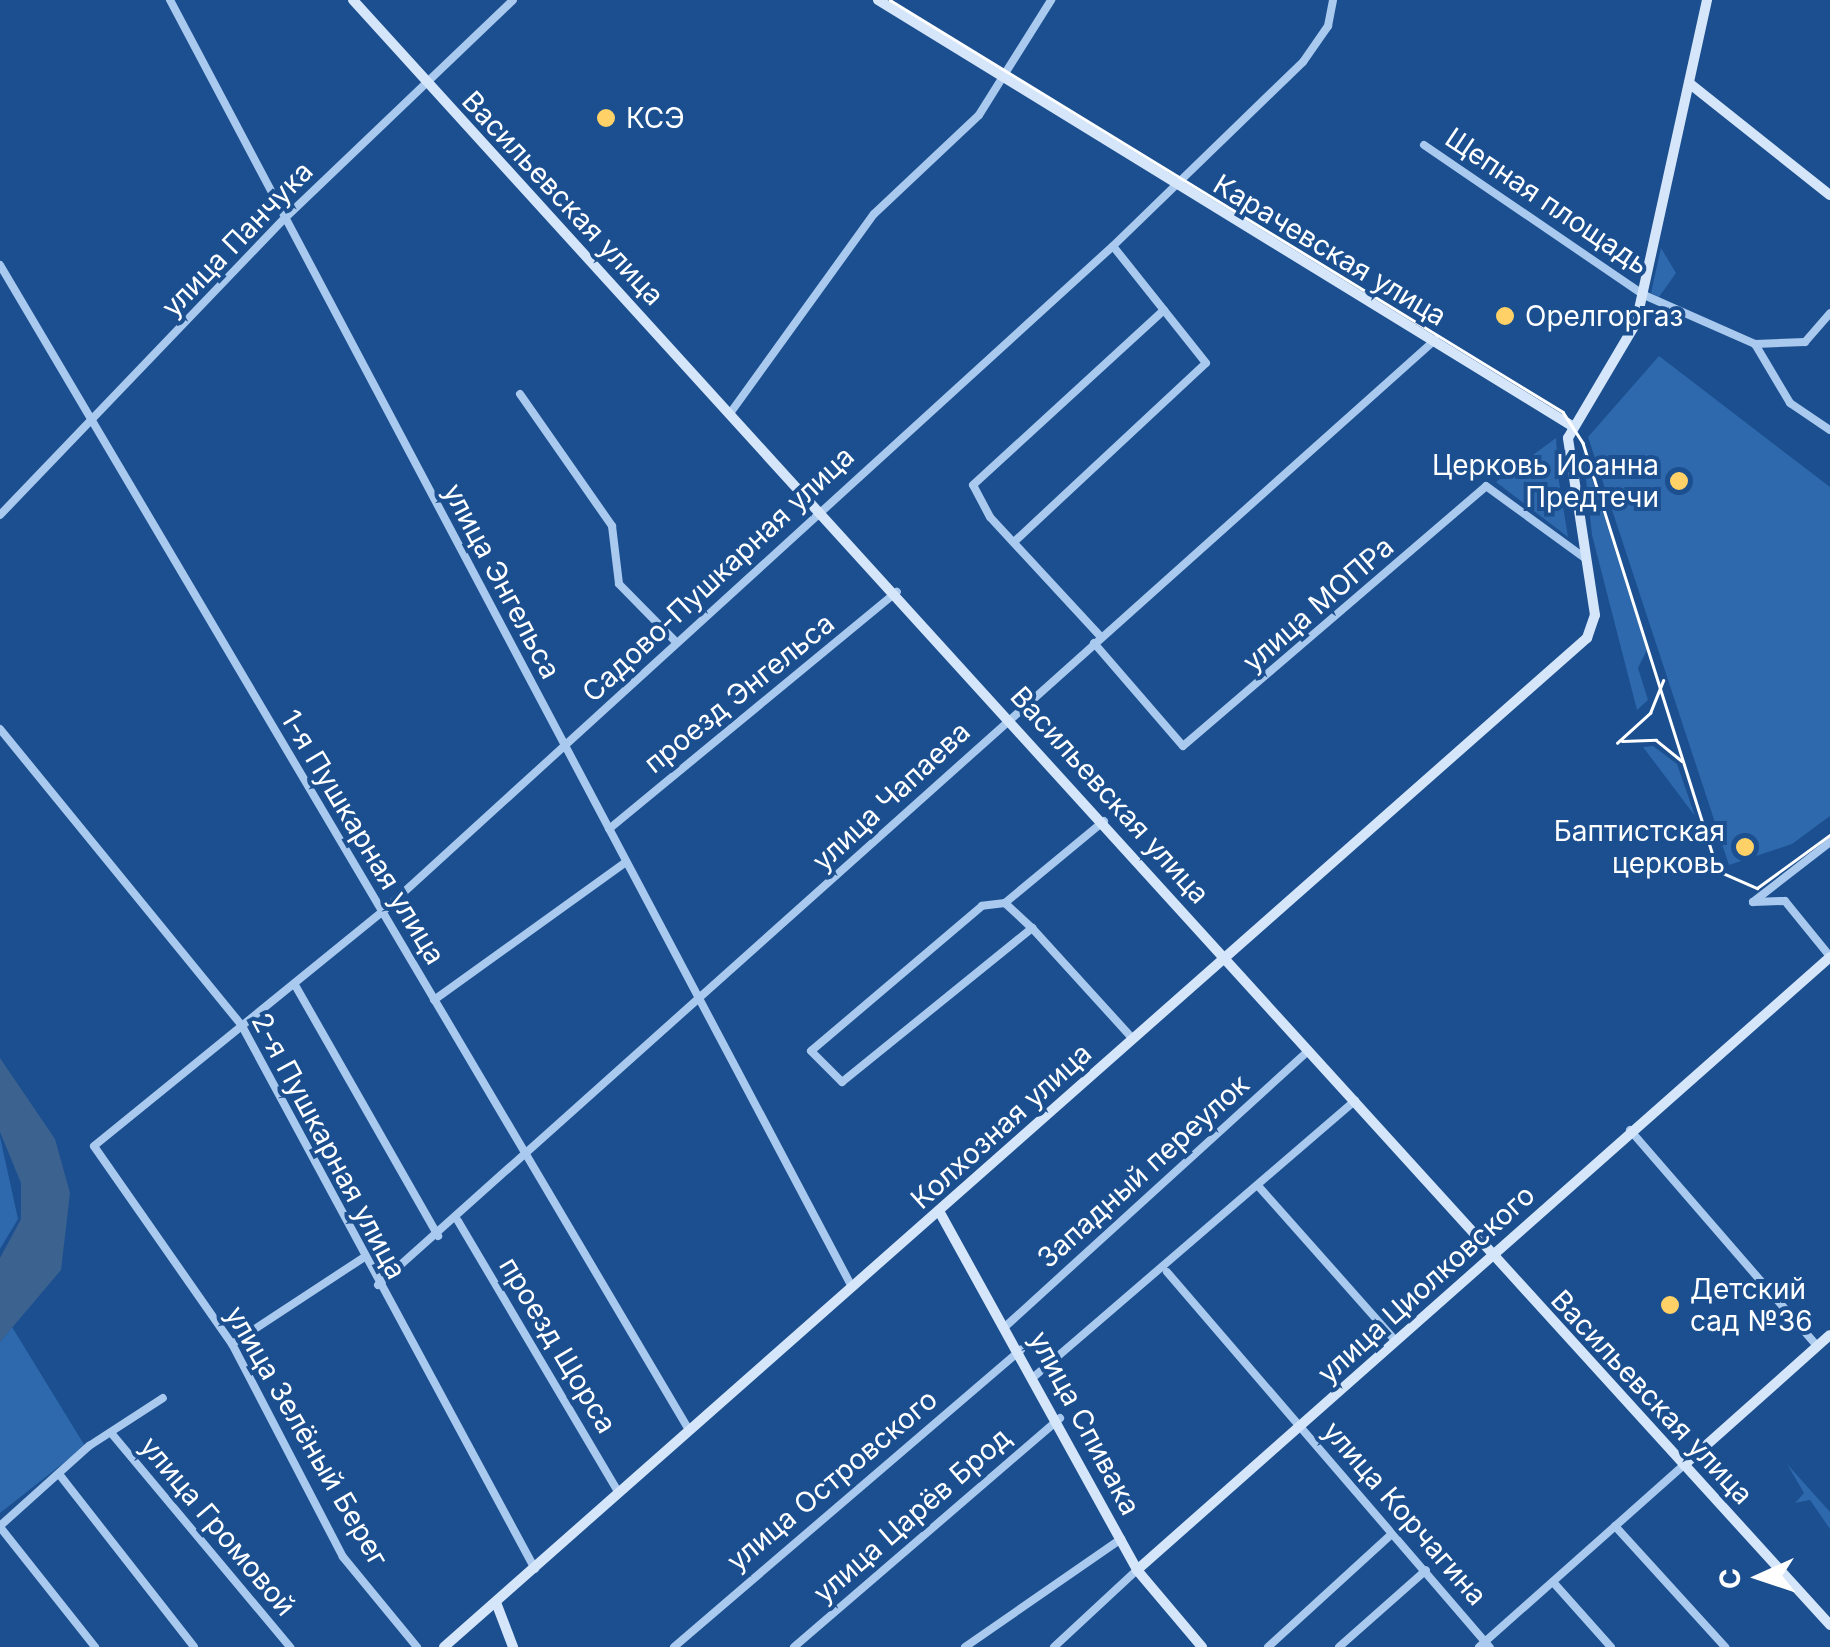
<!DOCTYPE html>
<html>
<head>
<meta charset="utf-8">
<style>
  body { margin:0 }
  #map { position:relative; width:1830px; height:1647px; overflow:hidden; background:#1b4f8f; font-family:Inter,sans-serif }
  div>[style] { position:absolute }
  [style*='--x'] { left:calc(var(--x)*1px); top:calc(var(--y)*1px); width:calc(var(--w)*1px); rotate:calc(var(--a)*1deg) }
  .green>* { inset:0; background:#2e69ad }
  .water>* { inset:0; background:#3c6290 }
  .street>* { height:8px; margin:-4px; padding:0 4px; transform-origin:4px; border-radius:4px; background:#a9c9ee }
  .secondary>* { height:10px; margin:-5px; padding:0 5px; transform-origin:5px; border-radius:5px; background:#d6e6fa }
  .tram>* { height:2.5px; margin:-1.25px; padding:0 1.25px; transform-origin:1.25px; border-radius:1.25px; background:#fff }
  .dots>* { width:28px; height:28px; translate:-50% -50%; box-sizing:border-box; border:5px solid #1b4f8f; border-radius:50% }
  span { translate:-50% -50%; white-space:nowrap; text-align:center; line-height:1.15; -webkit-text-stroke:8px #1b4f8f; paint-order:stroke }
  .poi-label { font-size:28px; color:#fff }
  .left { translate:0 -50%; text-align:left }
  .right { translate:-100% -50%; text-align:right }
  .street-label { font-size:28px; color:#fff }
  .north { position:absolute; left:1710px; top:1527px; width:100px; height:100px; -webkit-text-stroke:8px #1b4f8f; paint-order:stroke; rotate:267deg; font-size:28px; font-weight:700; line-height:40px; text-align:center; color:#fff }
  .north::after { content:''; display:block; margin:auto; width:35px; height:45px; background:#fff; clip-path:polygon(50% 0,100% 100%,50% 72%,0 100%) }
</style>
</head>
<body>
<div id="map">
  <div class="green">
    <div style="clip-path:polygon(1661px 248px,1676px 273px,1659px 297px,1651px 293px)"></div>
    <div style="clip-path:polygon(1659px 356px,1830px 487px,1830px 816px,1792px 844px,1729px 865px,1588px 437px)"></div>
    <div style="clip-path:polygon(1556px 438px,1559px 482px,1568px 537px,1496px 482px)"></div>
    <div style="clip-path:polygon(1583px 451px,1647px 650px,1638px 668px,1648px 700px,1637px 710px,1592px 535px)"></div>
    <div style="clip-path:polygon(1653px 746px,1677px 764px,1695px 816px,1643px 747px)"></div>
    <div style="clip-path:polygon(0 1137px,18px 1219px,0 1249px)"></div>
    <div style="clip-path:polygon(12px 1327px,85px 1446px,0 1513px,0 1342px)"></div>
    <div style="clip-path:polygon(1787px 1464px,1830px 1512px,1830px 1529px,1810px 1500px,1795px 1503px,1804px 1493px)"></div>
  </div>
  <div class="water">
    <div style="clip-path:polygon(0 1058px,55px 1139px,70px 1193px,61px 1270px,0 1342px,0 1258px,21px 1219px,21px 1183px,0 1132px)"></div>
  </div>
  <div class="street">
    <div style="--x:170;--y:0;--w:1457;--a:62.08"></div>
    <div style="--x:1424;--y:145;--w:266;--a:34.3"></div>
    <div style="--x:1644;--y:295;--w:121;--a:23.8"></div>
    <div style="--x:1755;--y:344;--w:69;--a:59.3"></div>
    <div style="--x:1790;--y:403;--w:48;--a:34"></div>
    <div style="--x:0;--y:265;--w:1353;--a:59.4"></div>
    <div style="--x:1755;--y:344;--w:50;--a:-2.3"></div>
    <div style="--x:1805;--y:342;--w:38;--a:-49"></div>
    <div style="--x:520;--y:394;--w:161;--a:55.1"></div>
    <div style="--x:612;--y:526;--w:58;--a:83.1"></div>
    <div style="--x:619;--y:584;--w:78;--a:45.5"></div>
    <div style="--x:731;--y:412;--w:244;--a:-54.2"></div>
    <div style="--x:874;--y:214;--w:144;--a:-43.3"></div>
    <div style="--x:979;--y:115;--w:136;--a:-57.9"></div>
    <div style="--x:0;--y:515;--w:412;--a:-46.2"></div>
    <div style="--x:285;--y:218;--w:315;--a:-43.7"></div>
    <div style="--x:1014;--y:542;--w:262;--a:-43"></div>
    <div style="--x:1206;--y:363;--w:149;--a:-128.5"></div>
    <div style="--x:1101;--y:637;--w:163;--a:-132.8"></div>
    <div style="--x:990;--y:517;--w:36;--a:-118"></div>
    <div style="--x:973;--y:485;--w:259;--a:-42.5"></div>
    <div style="--x:1094;--y:643;--w:136;--a:49.2"></div>
    <div style="--x:1183;--y:746;--w:399;--a:-40.6"></div>
    <div style="--x:1486;--y:486;--w:124;--a:36.1"></div>
    <div style="--x:0;--y:729;--w:383;--a:50.8"></div>
    <div style="--x:242;--y:1026;--w:617;--a:61.65"></div>
    <div style="--x:1104;--y:821;--w:129;--a:140.4"></div>
    <div style="--x:1005;--y:903;--w:23;--a:173"></div>
    <div style="--x:982;--y:906;--w:224;--a:139.7"></div>
    <div style="--x:811;--y:1051;--w:44;--a:45"></div>
    <div style="--x:842;--y:1082;--w:245;--a:-39"></div>
    <div style="--x:1032;--y:928;--w:150;--a:47.7"></div>
    <div style="--x:609;--y:829;--w:373;--a:-39.5"></div>
    <div style="--x:1753;--y:902;--w:32;--a:-2"></div>
    <div style="--x:1785;--y:901;--w:68;--a:50.9"></div>
    <div style="--x:1753;--y:902;--w:98;--a:-37.9"></div>
    <div style="--x:1005;--y:903;--w:37;--a:43"></div>
    <div style="--x:295;--y:985;--w:289;--a:60.3"></div>
    <div style="--x:434;--y:1000;--w:236;--a:-35.7"></div>
    <div style="--x:1630;--y:1130;--w:286;--a:49.1"></div>
    <div style="--x:1260;--y:1188;--w:203;--a:48.4"></div>
    <div style="--x:458;--y:1221;--w:316;--a:59.4"></div>
    <div style="--x:1167;--y:1272;--w:495;--a:49.3"></div>
    <div style="--x:378;--y:1285;--w:1418;--a:-41.8"></div>
    <div style="--x:1007;--y:1325;--w:408;--a:-42.3"></div>
    <div style="--x:232;--y:1344;--w:157;--a:-33.3"></div>
    <div style="--x:1036;--y:1375;--w:421;--a:-40.7"></div>
    <div style="--x:112;--y:1434;--w:278;--a:50.1"></div>
    <div style="--x:59;--y:1474;--w:219;--a:52"></div>
    <div style="--x:0;--y:1526;--w:120;--a:-42"></div>
    <div style="--x:89;--y:1446;--w:88;--a:-33"></div>
    <div style="--x:1615;--y:1526;--w:164;--a:47.7"></div>
    <div style="--x:0;--y:1527;--w:153;--a:51.6"></div>
    <div style="--x:1553;--y:1582;--w:87;--a:48.3"></div>
    <div style="--x:417;--y:1647;--w:117;--a:-129.4"></div>
    <div style="--x:343;--y:1557;--w:240;--a:-117.5"></div>
    <div style="--x:232;--y:1344;--w:241;--a:-124.9"></div>
    <div style="--x:94;--y:1146;--w:370;--a:-39.1"></div>
    <div style="--x:381;--y:913;--w:990;--a:-42.34"></div>
    <div style="--x:1113;--y:246;--w:264;--a:-44.1"></div>
    <div style="--x:1303;--y:62;--w:44;--a:-55.2"></div>
    <div style="--x:1328;--y:26;--w:26;--a:-79"></div>
    <div style="--x:674;--y:1647;--w:457;--a:-40.6"></div>
    <div style="--x:794;--y:1647;--w:351;--a:-40.7"></div>
    <div style="--x:965;--y:1647;--w:190;--a:-34.7"></div>
    <div style="--x:1054;--y:1647;--w:113;--a:-42.9"></div>
    <div style="--x:1268;--y:1647;--w:169;--a:-42.4"></div>
    <div style="--x:1339;--y:1647;--w:116;--a:-41.5"></div>
    <div style="--x:1479;--y:1647;--w:274;--a:-41.6"></div>
  </div>
  <div class="secondary">
    <div style="--x:353;--y:0;--w:2196;--a:47.73"></div>
    <div style="--x:878;--y:0;--w:814;--a:31.54"></div>
    <div style="--x:1689;--y:83;--w:180;--a:38.5"></div>
    <div style="--x:939;--y:1211;--w:410;--a:61.1"></div>
    <div style="--x:1137;--y:1570;--w:101;--a:49.8"></div>
    <div style="--x:1684;--y:1465;--w:195;--a:-41.7"></div>
    <div style="--x:1137;--y:1570;--w:925;--a:-41.49"></div>
    <div style="--x:497;--y:1605;--w:45;--a:69.1"></div>
    <div style="--x:444;--y:1647;--w:1525;--a:-41.44"></div>
    <div style="--x:1587;--y:638;--w:24;--a:-71"></div>
    <div style="--x:1595;--y:615;--w:179;--a:-98.7"></div>
    <div style="--x:1568;--y:438;--w:134;--a:-59.4"></div>
    <div style="--x:1636;--y:323;--w:331;--a:-77.6"></div>
  </div>
  <div class="tram">
    <div style="--x:890;--y:0;--w:789;--a:31.47"></div>
    <div style="--x:1563;--y:412;--w:37;--a:57"></div>
    <div style="--x:1583;--y:443;--w:449;--a:72.5"></div>
    <div style="--x:1718;--y:871;--w:43;--a:23.6"></div>
    <div style="--x:1757;--y:888;--w:90;--a:-36"></div>
    <div style="--x:1622;--y:741;--w:34;--a:-2"></div>
    <div style="--x:1656;--y:740;--w:33;--a:39"></div>
    <div style="--x:1617;--y:743;--w:45;--a:-42.3"></div>
    <div style="--x:1650;--y:713;--w:35;--a:-68"></div>
  </div>
  <div class="dots">
    <div style="left:606px;top:118px;background:#ffd166"></div>
    <div style="left:1505px;top:316px;background:#ffd166"></div>
    <div style="left:1679px;top:481px;background:#ffd166"></div>
    <div style="left:1745px;top:847px;background:#ffd166"></div>
    <div style="left:1670px;top:1305px;background:#ffd166"></div>
  </div>
  <div class="poi-label">
    <span class="left" style="left:626px;top:118px">КСЭ</span>
    <span class="left" style="left:1525px;top:316px">Орелгоргаз</span>
    <span class="right" style="left:1659px;top:481px">Церковь Иоанна<br>Предтечи</span>
    <span class="right" style="left:1725px;top:847px">Баптистская<br>церковь</span>
    <span class="left" style="left:1690px;top:1305px">Детский<br>сад №36</span>
  </div>
  <div class="street-label">
    <span style="left:563px;top:198px;rotate:47deg">Васильевская улица</span>
    <span style="left:1547px;top:201px;rotate:34deg">Щепная площадь</span>
    <span style="left:237px;top:239px;rotate:-46deg">улица Панчука</span>
    <span style="left:1330px;top:250px;rotate:31deg">Карачевская улица</span>
    <span style="left:718px;top:574px;rotate:-43deg">Садово-Пушкарная улица</span>
    <span style="left:502px;top:581px;rotate:62deg">улица Энгельса</span>
    <span style="left:1318px;top:604px;rotate:-41deg">улица МОПРа</span>
    <span style="left:739px;top:693px;rotate:-39deg">проезд Энгельса</span>
    <span style="left:1110px;top:795px;rotate:48deg">Васильевская улица</span>
    <span style="left:891px;top:796px;rotate:-43deg">улица Чапаева</span>
    <span style="left:363px;top:837px;rotate:59deg">1-я Пушкарная улица</span>
    <span style="left:1001px;top:1126px;rotate:-42deg">Колхозная улица</span>
    <span style="left:329px;top:1146px;rotate:62deg">2-я Пушкарная улица</span>
    <span style="left:1143px;top:1171px;rotate:-42deg">Западный переулок</span>
    <span style="left:1426px;top:1284px;rotate:-42deg">улица Циолковского</span>
    <span style="left:558px;top:1345px;rotate:59deg">проезд Щорса</span>
    <span style="left:1652px;top:1397px;rotate:47deg">Васильевская улица</span>
    <span style="left:1085px;top:1423px;rotate:62deg">улица Спивака</span>
    <span style="left:307px;top:1436px;rotate:60deg">улица Зелёный Берег</span>
    <span style="left:832px;top:1480px;rotate:-40deg">улица Островского</span>
    <span style="left:1405px;top:1513px;rotate:49deg">улица Корчагина</span>
    <span style="left:912px;top:1515px;rotate:-41deg">улица Царёв Брод</span>
    <span style="left:218px;top:1526px;rotate:50deg">улица Громовой</span>
  </div>
  <div class="north">С</div>
</div>
</body>
</html>
